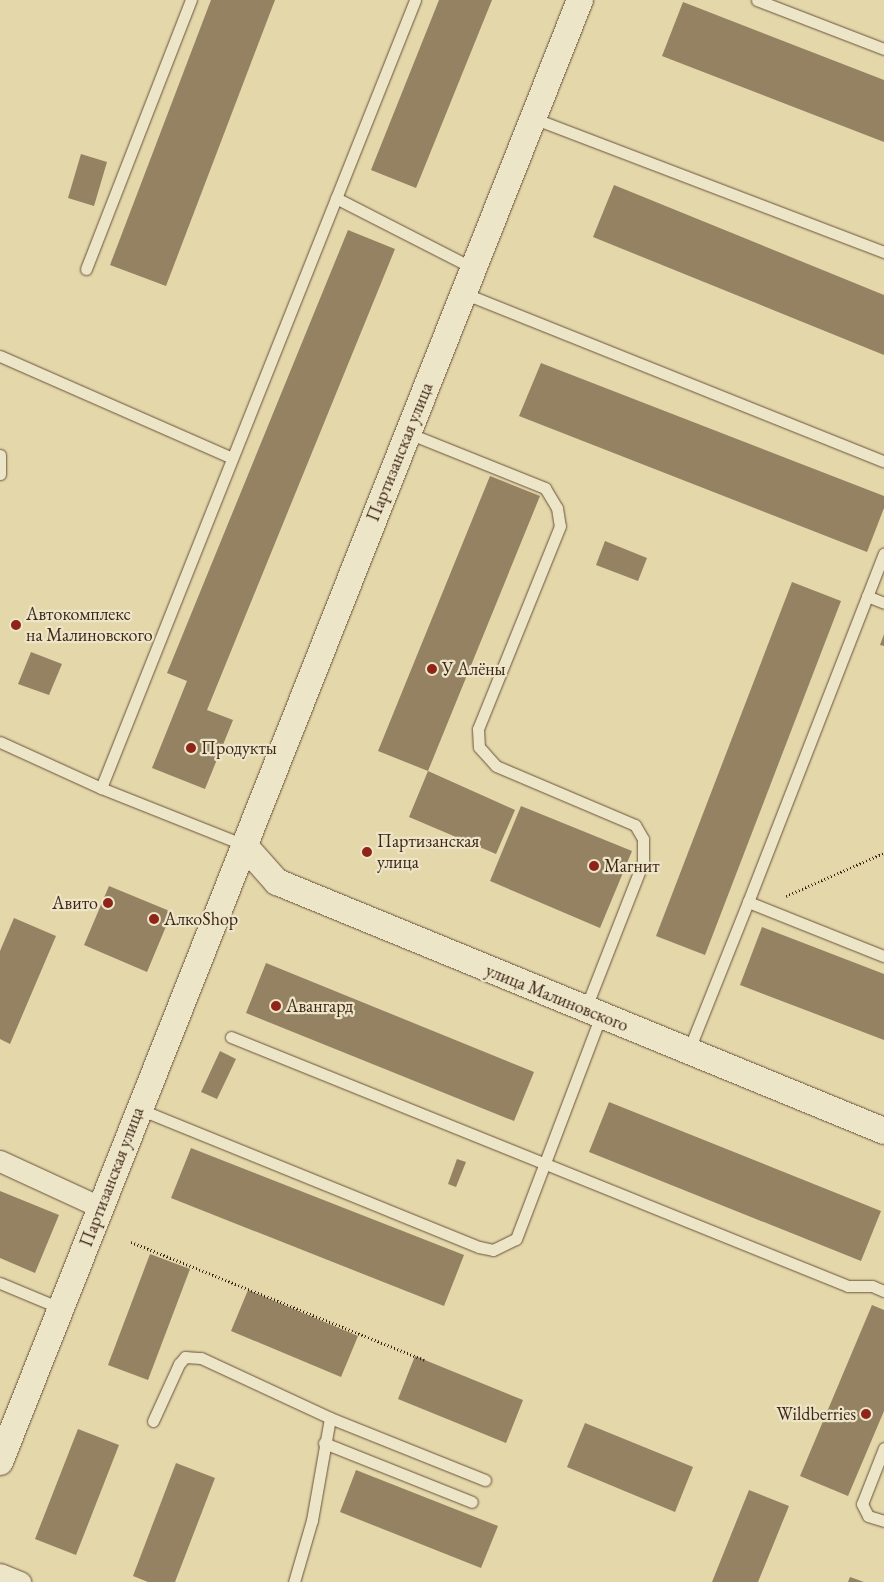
<!DOCTYPE html>
<html>
<head>
<meta charset="utf-8">
<style>
  body { margin:0 }
  #map { position:relative; width:884px; height:1582px; overflow:hidden; background:#e4d7a9; font-family:"EB Garamond",serif }
  div>[style] { position:absolute }
  [style*='--x'] { left:calc(var(--x)*1px); top:calc(var(--y)*1px); width:calc(var(--w)*1px); rotate:calc(var(--a)*1deg) }
  .building>* { inset:0; background:#948263 }
  .path>* { height:3px; margin-top:-1.5px; transform-origin:0; background:repeating-linear-gradient(90deg,#3e2518 0 1px,transparent 0 3.5px) }
  .roads { filter:drop-shadow(0 0 1px #68523c) drop-shadow(0 0 1px #68523c) }
  .service>* { height:11px; margin:-5.5px; padding:0 5.5px; transform-origin:5.5px; border-radius:5.5px; background:#ede5c7 }
  .minor>* { height:21px; margin:-10.5px; padding:0 10.5px; transform-origin:10.5px; border-radius:10.5px; background:#ede5c7 }
  .tertiary>* { height:26px; margin:-13px; padding:0 13px; transform-origin:13px; border-radius:13px; background:#ede5c7 }
  .dots>* { width:14px; height:14px; translate:-50% -50%; box-sizing:border-box; border:2px solid #ede5c7; border-radius:50% }
  span { translate:-50% -50%; white-space:nowrap; text-align:center; line-height:1.15; -webkit-text-stroke:4.5px #ede5c7; paint-order:stroke }
  .street-label { font-size:18px; color:#3e2518 }
  .poi-label { font-size:18px; color:#3e2518 }
  .left { translate:0 -50%; text-align:left }
  .right { translate:-100% -50%; text-align:right }
</style>
</head>
<body>
<div id="map">
  <div class="building">
    <div style="clip-path:polygon(211px 0,275px 0,166px 286px,110px 265px)"></div>
    <div style="clip-path:polygon(439px 0,492px 0,416px 188px,371px 170px)"></div>
    <div style="clip-path:polygon(683px 2px,884px 80px,884px 142px,662px 56px)"></div>
    <div style="clip-path:polygon(81px 154px,107px 162px,94px 206px,68px 198px)"></div>
    <div style="clip-path:polygon(614px 185px,884px 295px,884px 355px,593px 237px)"></div>
    <div style="clip-path:polygon(348px 230px,395px 249px,207px 710px,233px 720px,205px 789px,152px 768px,187px 681px,167px 673px)"></div>
    <div style="clip-path:polygon(541px 363px,884px 496px,884px 508px,867px 552px,519px 416px)"></div>
    <div style="clip-path:polygon(490px 476px,540px 496px,428px 771px,515px 810px,496px 854px,409px 817px,428px 771px,378px 751px)"></div>
    <div style="clip-path:polygon(605px 541px,647px 558px,638px 581px,596px 565px)"></div>
    <div style="clip-path:polygon(792px 582px,841px 601px,705px 955px,656px 936px)"></div>
    <div style="clip-path:polygon(884px 634px,884px 646px,880px 645px)"></div>
    <div style="clip-path:polygon(31px 652px,62px 664px,49px 695px,18px 684px)"></div>
    <div style="clip-path:polygon(521px 806px,632px 851px,600px 928px,490px 881px)"></div>
    <div style="clip-path:polygon(109px 886px,172px 912px,147px 972px,84px 945px)"></div>
    <div style="clip-path:polygon(14px 918px,56px 936px,10px 1044px,0 1039px,0 951px)"></div>
    <div style="clip-path:polygon(762px 927px,884px 974px,884px 1040px,740px 985px)"></div>
    <div style="clip-path:polygon(266px 963px,534px 1072px,514px 1121px,246px 1013px)"></div>
    <div style="clip-path:polygon(220px 1051px,236px 1059px,217px 1099px,201px 1092px)"></div>
    <div style="clip-path:polygon(609px 1102px,881px 1211px,861px 1261px,589px 1152px)"></div>
    <div style="clip-path:polygon(191px 1148px,464px 1255px,444px 1306px,171px 1198px)"></div>
    <div style="clip-path:polygon(457px 1159px,466px 1162px,456px 1187px,448px 1184px)"></div>
    <div style="clip-path:polygon(0 1191px,59px 1215px,35px 1273px,0 1258px)"></div>
    <div style="clip-path:polygon(150px 1254px,190px 1269px,148px 1380px,108px 1365px)"></div>
    <div style="clip-path:polygon(248px 1290px,358px 1336px,341px 1377px,231px 1331px)"></div>
    <div style="clip-path:polygon(872px 1305px,884px 1310px,884px 1411px,848px 1496px,800px 1476px)"></div>
    <div style="clip-path:polygon(415px 1356px,523px 1400px,506px 1443px,398px 1399px)"></div>
    <div style="clip-path:polygon(585px 1423px,693px 1467px,675px 1512px,567px 1467px)"></div>
    <div style="clip-path:polygon(78px 1429px,119px 1445px,76px 1555px,35px 1539px)"></div>
    <div style="clip-path:polygon(176px 1463px,215px 1478px,175px 1582px,148px 1582px,133px 1576px)"></div>
    <div style="clip-path:polygon(356px 1470px,498px 1526px,481px 1568px,340px 1512px)"></div>
    <div style="clip-path:polygon(749px 1490px,789px 1506px,758px 1582px,712px 1582px)"></div>
    <div style="clip-path:polygon(850px 1577px,864px 1582px,848px 1582px)"></div>
  </div>
  <div class="path">
    <div style="--x:786;--y:896;--w:107;--a:-23.7"></div>
    <div style="--x:131;--y:1242;--w:316;--a:21.9"></div>
  </div>
  <div class="roads">
    <div class="service">
      <div style="--x:757;--y:0;--w:136;--a:21.1"></div>
      <div style="--x:533;--y:118;--w:376;--a:20.9"></div>
      <div style="--x:336;--y:198;--w:154;--a:27.1"></div>
      <div style="--x:86;--y:269;--w:289;--a:-68.7"></div>
      <div style="--x:463;--y:293;--w:453;--a:21.8"></div>
      <div style="--x:0;--y:356;--w:253;--a:23.7"></div>
      <div style="--x:408;--y:433;--w:148;--a:21.9"></div>
      <div style="--x:545;--y:488;--w:23;--a:59"></div>
      <div style="--x:557;--y:508;--w:18;--a:81"></div>
      <div style="--x:560;--y:526;--w:219;--a:112"></div>
      <div style="--x:478;--y:729;--w:18;--a:87"></div>
      <div style="--x:479;--y:747;--w:25;--a:48"></div>
      <div style="--x:496;--y:766;--w:151;--a:23"></div>
      <div style="--x:635;--y:825;--w:16;--a:60"></div>
      <div style="--x:643;--y:839;--w:23;--a:90"></div>
      <div style="--x:643;--y:862;--w:159;--a:111.4"></div>
      <div style="--x:0;--y:455;--w:19;--a:90"></div>
      <div style="--x:867;--y:596;--w:18;--a:22"></div>
      <div style="--x:0;--y:742;--w:111;--a:24.5"></div>
      <div style="--x:101;--y:788;--w:154;--a:21.7"></div>
      <div style="--x:101;--y:788;--w:848;--a:-68.27"></div>
      <div style="--x:748;--y:902;--w:374;--a:-68.7"></div>
      <div style="--x:231;--y:1037;--w:665;--a:21.98"></div>
      <div style="--x:848;--y:1286;--w:24;--a:0"></div>
      <div style="--x:872;--y:1286;--w:13;--a:23"></div>
      <div style="--x:688;--y:1052;--w:162;--a:-68.2"></div>
      <div style="--x:748;--y:902;--w:146;--a:21.7"></div>
      <div style="--x:139;--y:1109;--w:367;--a:22.1"></div>
      <div style="--x:479;--y:1247;--w:14;--a:12"></div>
      <div style="--x:493;--y:1250;--w:25;--a:-26"></div>
      <div style="--x:516;--y:1239;--w:240;--a:-69.2"></div>
      <div style="--x:0;--y:1283;--w:65;--a:22.6"></div>
      <div style="--x:330;--y:1418;--w:167;--a:21.8"></div>
      <div style="--x:153;--y:1421;--w:63;--a:-65.5"></div>
      <div style="--x:179;--y:1364;--w:9;--a:-49"></div>
      <div style="--x:185;--y:1357;--w:16;--a:4"></div>
      <div style="--x:201;--y:1358;--w:142;--a:24.9"></div>
      <div style="--x:330;--y:1418;--w:104;--a:100"></div>
      <div style="--x:312;--y:1520;--w:65;--a:106.2"></div>
      <div style="--x:324;--y:1443;--w:159;--a:21.7"></div>
      <div style="--x:884;--y:1448;--w:60;--a:111.4"></div>
      <div style="--x:862;--y:1504;--w:13;--a:63"></div>
      <div style="--x:868;--y:1516;--w:17;--a:17"></div>
    </div>
    <div class="minor">
      <div style="--x:0;--y:1161;--w:110;--a:24.7"></div>
      <div style="--x:0;--y:1574;--w:22;--a:22"></div>
    </div>
    <div class="tertiary">
      <div style="--x:244;--y:845;--w:50;--a:48.3"></div>
      <div style="--x:277;--y:882;--w:656;--a:22.3"></div>
      <div style="--x:0;--y:1462;--w:1573;--a:-68.36"></div>
    </div>
  </div>
  <div class="dots">
    <div style="left:16px;top:625px;background:#8f2418"></div>
    <div style="left:432px;top:669px;background:#8f2418"></div>
    <div style="left:191px;top:748px;background:#8f2418"></div>
    <div style="left:367px;top:852px;background:#8f2418"></div>
    <div style="left:594px;top:866px;background:#8f2418"></div>
    <div style="left:108px;top:903px;background:#8f2418"></div>
    <div style="left:154px;top:919px;background:#8f2418"></div>
    <div style="left:276px;top:1006px;background:#8f2418"></div>
    <div style="left:866px;top:1414px;background:#8f2418"></div>
  </div>
  <div class="street-label">
    <span style="left:400px;top:452px;rotate:-68deg">Партизанская улица</span>
    <span style="left:557px;top:998px;rotate:22deg">улица Малиновского</span>
    <span style="left:112px;top:1177px;rotate:-69deg">Партизанская улица</span>
  </div>
  <div class="poi-label">
    <span class="left" style="left:26px;top:625px">Автокомплекс<br>на Малиновского</span>
    <span class="left" style="left:442px;top:669px">У Алёны</span>
    <span class="left" style="left:201px;top:748px">Продукты</span>
    <span class="left" style="left:377px;top:852px">Партизанская<br>улица</span>
    <span class="left" style="left:604px;top:866px">Магнит</span>
    <span class="right" style="left:98px;top:903px">Авито</span>
    <span class="left" style="left:164px;top:919px">АлкоShop</span>
    <span class="left" style="left:286px;top:1006px">Авангард</span>
    <span class="right" style="left:856px;top:1414px">Wildberries</span>
  </div>
</div>
</body>
</html>
